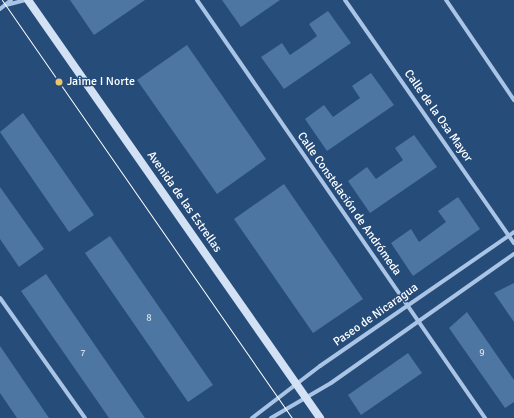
<!DOCTYPE html>
<html>
<head>
<meta charset="utf-8">
<style>
  body { margin:0 }
  #map { position:relative; width:514px; height:418px; overflow:hidden; background:#264c7a; font-family:Signika,sans-serif }
  div>[style] { position:absolute }
  [style*='--x'] { left:calc(var(--x)*1px); top:calc(var(--y)*1px); width:calc(var(--w)*1px); rotate:calc(var(--a)*1deg) }
  .building>* { inset:0; background:#4e76a3 }
  .street>* { height:4px; margin:-2px; padding:0 2px; transform-origin:2px; border-radius:2px; background:#a9c4e4 }
  .secondary>* { height:8px; margin:-4px; padding:0 4px; transform-origin:4px; border-radius:4px; background:#d2e1f4 }
  .tram>* { height:1px; margin:-0.5px; padding:0 0.5px; transform-origin:0.5px; border-radius:0.5px; background:#fff }
  .dots>* { width:11px; height:11px; translate:-50% -50%; box-sizing:border-box; border:2px solid #264c7a; border-radius:50% }
  span { translate:-50% -50%; white-space:nowrap; text-align:center; line-height:1.15; -webkit-text-stroke:3px #264c7a; paint-order:stroke }
  .number-label { font-size:10px; color:#d3dde8 }
  .number-label span { -webkit-text-stroke-width:0 }
  .poi-label { font-size:12px; color:#fff }
  .left { translate:0 -50%; text-align:left }
  .street-label { font-size:12px; color:#fff }
</style>
</head>
<body>
<div id="map">
  <div class="building">
    <div style="clip-path:polygon(70px 0,145px 0,94px 35px)"></div>
    <div style="clip-path:polygon(222px 0,280px 0,241px 27px)"></div>
    <div style="clip-path:polygon(328px 11px,351px 43px,284px 89px,261px 57px,282px 43px,290px 55px,309px 42px,317px 36px,309px 24px)"></div>
    <div style="clip-path:polygon(187px 45px,266px 159px,217px 194px,137px 80px)"></div>
    <div style="clip-path:polygon(371px 73px,394px 105px,327px 151px,305px 119px,324px 105px,333px 117px,360px 98px,352px 86px)"></div>
    <div style="clip-path:polygon(23px 113px,94px 215px,69px 232px,0 132px)"></div>
    <div style="clip-path:polygon(414px 135px,437px 167px,370px 213px,348px 181px,367px 167px,376px 179px,403px 160px,395px 148px)"></div>
    <div style="clip-path:polygon(284px 184px,363px 299px,313px 333px,234px 219px)"></div>
    <div style="clip-path:polygon(0 187px,44px 249px,19px 267px,0 239px)"></div>
    <div style="clip-path:polygon(458px 197px,480px 229px,413px 276px,391px 243px,411px 229px,419px 242px,446px 222px,438px 211px)"></div>
    <div style="clip-path:polygon(110px 236px,213px 385px,188px 402px,85px 253px)"></div>
    <div style="clip-path:polygon(46px 274px,145px 418px,109px 418px,21px 291px)"></div>
    <div style="clip-path:polygon(514px 283px,514px 322px,494px 293px)"></div>
    <div style="clip-path:polygon(467px 312px,514px 380px,514px 402px,505px 408px,449px 328px)"></div>
    <div style="clip-path:polygon(0 346px,49px 418px,17px 418px,0 393px)"></div>
    <div style="clip-path:polygon(408px 353px,422px 373px,361px 415px,348px 395px)"></div>
  </div>
  <div class="street">
    <div style="--x:197;--y:0;--w:508;--a:55.43"></div>
    <div style="--x:345;--y:0;--w:296;--a:55.2"></div>
    <div style="--x:446;--y:0;--w:121;--a:55.8"></div>
    <div style="--x:6;--y:5;--w:21;--a:-14"></div>
    <div style="--x:0;--y:9;--w:14;--a:-39"></div>
    <div style="--x:0;--y:298;--w:147;--a:54.7"></div>
    <div style="--x:252;--y:418;--w:86;--a:-37.4"></div>
    <div style="--x:320;--y:366;--w:236;--a:-34.6"></div>
    <div style="--x:271;--y:418;--w:69;--a:-30.3"></div>
    <div style="--x:331;--y:383;--w:224;--a:-35.2"></div>
  </div>
  <div class="secondary">
    <div style="--x:28;--y:0;--w:510;--a:55.06"></div>
  </div>
  <div class="tram">
    <div style="--x:2;--y:0;--w:509;--a:55.25"></div>
  </div>
  <div class="dots">
    <div style="left:59px;top:82px;background:#ecc66e"></div>
  </div>
  <div class="number-label">
    <span style="left:149px;top:319px">8</span>
    <span style="left:83px;top:354px">7</span>
    <span style="left:482px;top:354px">9</span>
  </div>
  <div class="poi-label">
    <span class="left" style="left:67px;top:82px">Jaime I Norte</span>
  </div>
  <div class="street-label">
    <span style="left:438px;top:116px;rotate:55deg">Calle de la Osa Mayor</span>
    <span style="left:184px;top:202px;rotate:55deg">Avenida de las Estrellas</span>
    <span style="left:349px;top:204px;rotate:55deg">Calle Constelación de Andrómeda</span>
    <span style="left:376px;top:315px;rotate:-35deg">Paseo de Nicaragua</span>
  </div>
</div>
</body>
</html>
